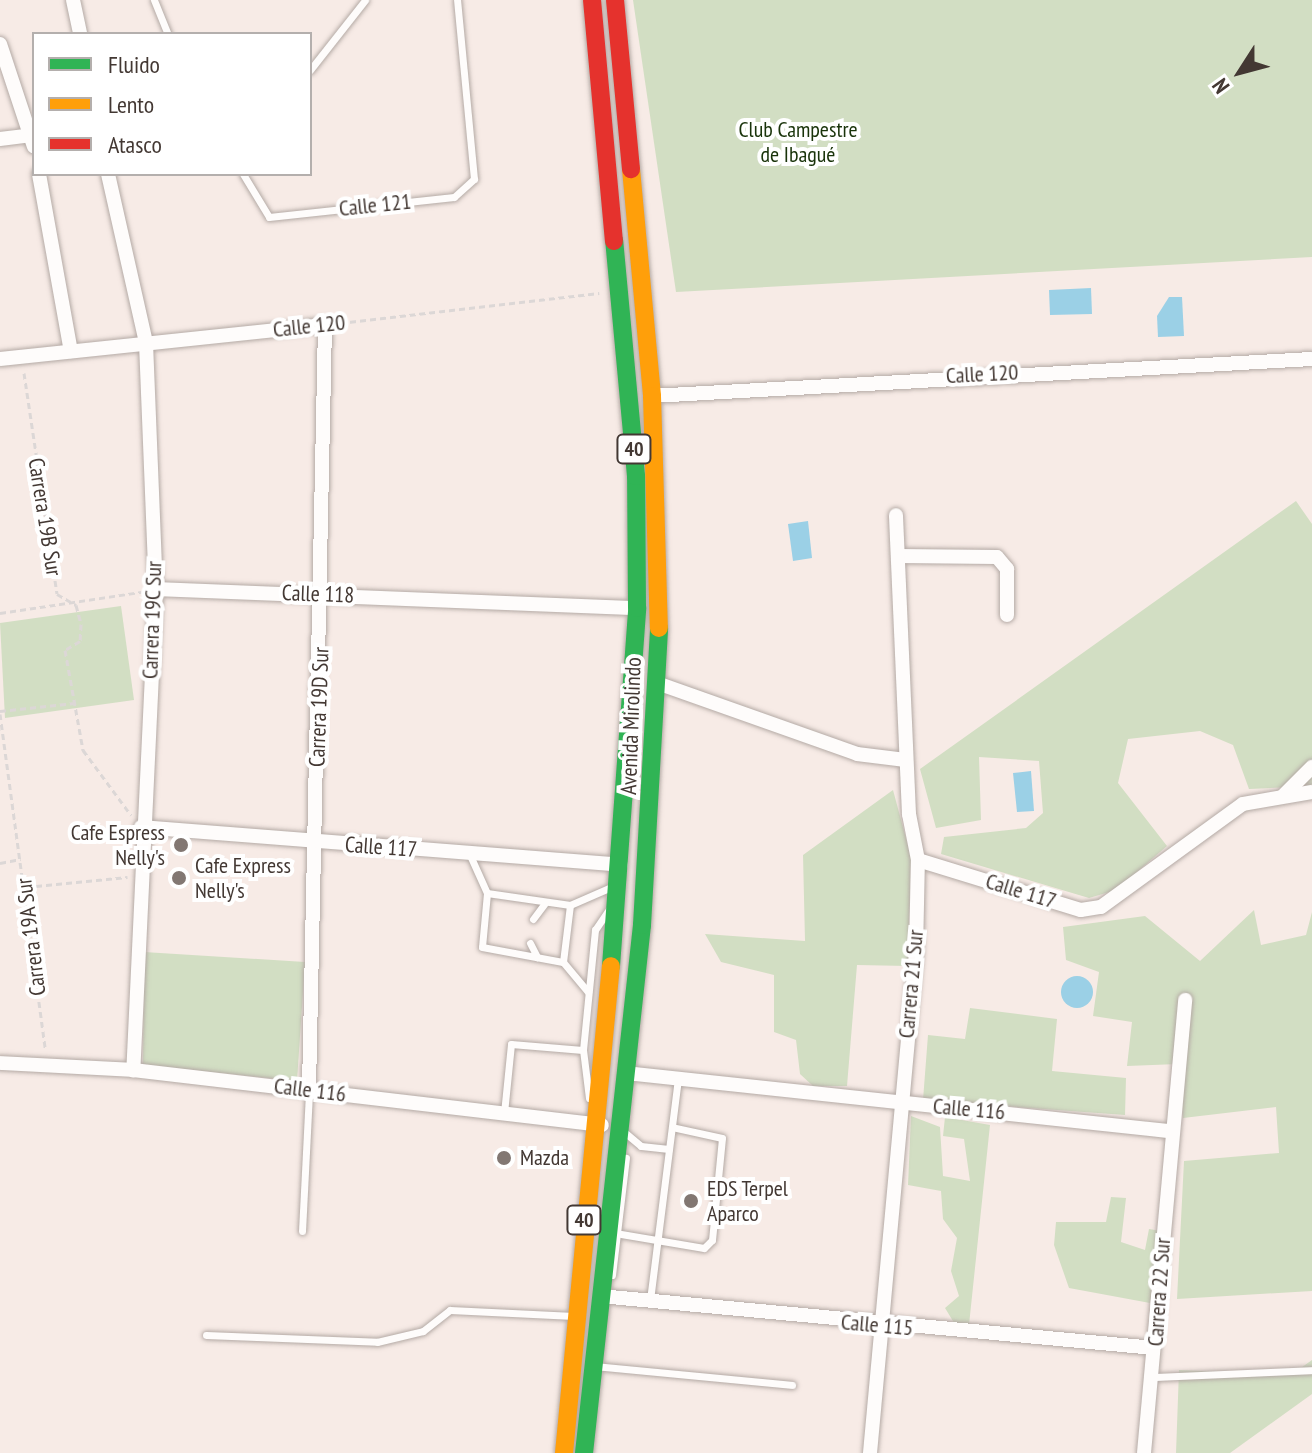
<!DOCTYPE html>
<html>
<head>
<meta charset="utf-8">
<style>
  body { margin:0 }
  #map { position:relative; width:1312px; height:1453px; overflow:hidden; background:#f7ebe6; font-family:"PT Sans Narrow",sans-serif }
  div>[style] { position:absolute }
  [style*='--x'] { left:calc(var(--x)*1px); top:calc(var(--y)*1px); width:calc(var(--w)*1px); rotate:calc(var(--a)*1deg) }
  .green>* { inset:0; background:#d2dec3 }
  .water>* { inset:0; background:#9bd0e6 }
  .round { border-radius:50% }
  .path>* { height:3px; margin-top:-1.5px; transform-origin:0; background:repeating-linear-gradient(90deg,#dcd7d6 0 6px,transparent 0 10px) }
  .roads { filter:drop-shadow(0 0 2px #b4aaa5) drop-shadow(0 0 2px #b4aaa5) }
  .lane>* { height:7px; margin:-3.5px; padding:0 3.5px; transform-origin:3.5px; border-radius:3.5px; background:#fefcfb }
  .street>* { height:14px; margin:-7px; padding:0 7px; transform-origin:7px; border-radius:7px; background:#fefcfb }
  .fast>* { height:18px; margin:-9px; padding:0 9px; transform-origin:9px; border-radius:9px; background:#30b455 }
  .slow>* { height:18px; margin:-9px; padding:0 9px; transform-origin:9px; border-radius:9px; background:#ff9f0a }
  .jam>* { height:18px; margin:-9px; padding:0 9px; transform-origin:9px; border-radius:9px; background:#e5322d }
  .dots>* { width:22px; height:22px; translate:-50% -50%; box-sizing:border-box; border:4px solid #fff; border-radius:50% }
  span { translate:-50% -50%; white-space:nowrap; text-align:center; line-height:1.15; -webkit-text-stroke:8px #fff; paint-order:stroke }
  .shield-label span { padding:2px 6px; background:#fff; border:2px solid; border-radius:6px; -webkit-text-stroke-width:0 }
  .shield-label { font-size:20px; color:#433833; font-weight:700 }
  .park-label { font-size:22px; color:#19330a }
  .street-label { font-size:22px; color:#433833 }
  .poi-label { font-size:22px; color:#433833 }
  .right { translate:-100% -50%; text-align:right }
  .left { translate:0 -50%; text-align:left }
  .legend { position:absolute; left:32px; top:32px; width:280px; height:144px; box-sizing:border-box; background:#fff; border:2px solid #b4afad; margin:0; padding:10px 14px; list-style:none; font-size:24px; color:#433833 }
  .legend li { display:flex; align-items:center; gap:16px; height:40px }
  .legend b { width:40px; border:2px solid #b4afad }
  .north { position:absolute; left:1200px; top:32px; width:80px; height:80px; -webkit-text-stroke:6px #fff; paint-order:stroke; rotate:234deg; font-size:22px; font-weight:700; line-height:32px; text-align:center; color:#433833 }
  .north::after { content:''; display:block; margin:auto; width:28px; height:36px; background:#433833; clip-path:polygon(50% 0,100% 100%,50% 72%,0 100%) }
</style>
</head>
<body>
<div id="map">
  <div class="green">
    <div style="clip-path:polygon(633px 0,1312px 0,1312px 257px,676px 292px)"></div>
    <div style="clip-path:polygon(1296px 501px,1312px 524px,1312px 786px,1249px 789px,1233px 745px,1200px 731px,1128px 739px,1118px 783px,1167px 846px,1116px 890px,1089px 898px,941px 854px,944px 837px,1026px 828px,1043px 813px,1039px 761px,979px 757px,981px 820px,936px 828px,920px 769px)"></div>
    <div style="clip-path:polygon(121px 606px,134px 700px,5px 718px,0 623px)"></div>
    <div style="clip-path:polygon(893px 790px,911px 857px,908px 966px,857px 965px,847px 1086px,813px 1086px,800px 1074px,796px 1040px,774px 1032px,774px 975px,721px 962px,705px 934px,805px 941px,803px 855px)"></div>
    <div style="clip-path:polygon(1254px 910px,1261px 945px,1306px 935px,1312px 912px,1312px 1291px,1177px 1299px,1184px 1161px,1279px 1153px,1276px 1107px,1183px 1118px,1178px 1064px,1127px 1066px,1132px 1022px,1093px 1016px,1099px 972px,1066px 960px,1063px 927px,1145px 916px,1200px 961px)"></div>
    <div style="clip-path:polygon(144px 952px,305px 962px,297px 1081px,143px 1065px)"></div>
    <div style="clip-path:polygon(970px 1008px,1057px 1019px,1052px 1071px,1126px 1078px,1125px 1115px,923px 1100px,928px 1035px,965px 1039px)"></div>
    <div style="clip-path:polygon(911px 1116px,940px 1127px,943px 1176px,970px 1181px,964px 1139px,943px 1136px,945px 1117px,990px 1125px,969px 1325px,956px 1326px,945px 1308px,959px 1296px,951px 1271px,957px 1238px,943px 1219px,941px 1191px,908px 1185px)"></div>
    <div style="clip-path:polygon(1111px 1197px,1126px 1198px,1121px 1242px,1145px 1250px,1149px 1229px,1161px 1231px,1150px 1303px,1069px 1288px,1054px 1245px,1056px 1222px,1106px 1222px)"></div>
    <div style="clip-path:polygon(1312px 1360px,1312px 1394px,1230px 1453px,1176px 1453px,1179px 1370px,1291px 1375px)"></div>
  </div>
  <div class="water">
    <div style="clip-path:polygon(1091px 288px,1092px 314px,1050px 315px,1049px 290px)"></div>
    <div style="clip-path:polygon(1169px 297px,1182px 297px,1184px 336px,1158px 337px,1157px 316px)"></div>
    <div style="clip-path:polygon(808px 521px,812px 558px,793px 561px,788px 524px)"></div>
    <div style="clip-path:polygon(1031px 771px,1034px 811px,1017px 812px,1013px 773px)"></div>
    <div class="round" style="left:1061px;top:976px;width:32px;height:32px"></div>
  </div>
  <div class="path">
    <div style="--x:340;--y:323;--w:261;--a:-6.6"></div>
    <div style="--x:24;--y:373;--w:223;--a:81.5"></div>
    <div style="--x:57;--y:594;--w:22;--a:30"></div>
    <div style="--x:76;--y:605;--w:20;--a:75"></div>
    <div style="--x:81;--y:624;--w:17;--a:93"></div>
    <div style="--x:80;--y:641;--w:17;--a:149"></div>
    <div style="--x:65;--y:650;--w:102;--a:79.8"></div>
    <div style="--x:83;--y:750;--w:81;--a:53.6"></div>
    <div style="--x:0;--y:613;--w:143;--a:-8.5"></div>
    <div style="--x:0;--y:711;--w:75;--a:-6.1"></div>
    <div style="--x:0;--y:714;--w:338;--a:82.3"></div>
    <div style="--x:0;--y:863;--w:21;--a:-11"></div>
    <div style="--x:26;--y:887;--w:102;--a:-5.6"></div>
  </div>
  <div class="roads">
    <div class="lane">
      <div style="--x:154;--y:0;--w:37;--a:68"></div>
      <div style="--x:310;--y:70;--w:89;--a:-51.8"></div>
      <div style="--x:243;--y:174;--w:50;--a:58.8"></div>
      <div style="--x:269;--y:217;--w:186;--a:-6.2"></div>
      <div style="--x:454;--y:197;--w:27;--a:-42"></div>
      <div style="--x:474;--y:179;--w:180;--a:-95.4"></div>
      <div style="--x:469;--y:853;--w:44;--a:65.8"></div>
      <div style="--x:487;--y:893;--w:84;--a:8.2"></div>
      <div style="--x:570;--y:905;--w:50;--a:-23.5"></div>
      <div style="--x:487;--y:893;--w:54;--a:95.3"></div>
      <div style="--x:482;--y:947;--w:82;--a:10.5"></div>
      <div style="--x:563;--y:962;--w:39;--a:50"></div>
      <div style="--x:533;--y:919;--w:21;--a:-53"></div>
      <div style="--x:530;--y:943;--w:16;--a:63"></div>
      <div style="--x:563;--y:962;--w:57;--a:-83"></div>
      <div style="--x:589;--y:1098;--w:48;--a:-97.1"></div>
      <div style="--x:583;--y:1050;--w:121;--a:-84.3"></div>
      <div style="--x:595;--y:930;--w:27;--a:-56"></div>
      <div style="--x:504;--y:1113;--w:69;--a:-84.2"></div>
      <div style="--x:511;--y:1044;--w:72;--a:4.8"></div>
      <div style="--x:623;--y:1131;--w:23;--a:40"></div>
      <div style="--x:641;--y:1146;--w:28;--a:6"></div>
      <div style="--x:302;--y:1231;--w:140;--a:-87.1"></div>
      <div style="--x:621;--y:1234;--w:84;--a:9.6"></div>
      <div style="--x:704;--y:1248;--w:11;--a:-45"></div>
      <div style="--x:712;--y:1240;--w:102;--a:-84.4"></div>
      <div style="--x:722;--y:1138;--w:51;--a:-167.6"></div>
      <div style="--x:612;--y:1275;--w:118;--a:-83.2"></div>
      <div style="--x:650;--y:1300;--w:223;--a:-82.8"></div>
      <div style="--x:206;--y:1335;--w:171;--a:2.3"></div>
      <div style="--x:377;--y:1342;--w:47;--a:-13.4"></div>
      <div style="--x:423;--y:1331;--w:34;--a:-38"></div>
      <div style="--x:450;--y:1310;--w:124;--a:2.8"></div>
      <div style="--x:595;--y:1366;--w:198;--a:5.5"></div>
      <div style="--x:1153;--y:1377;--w:159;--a:-2.5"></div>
    </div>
    <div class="street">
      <div style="--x:73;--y:0;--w:35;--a:78"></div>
      <div style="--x:0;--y:44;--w:108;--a:71.7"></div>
      <div style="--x:0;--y:139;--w:34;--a:-7"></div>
      <div style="--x:39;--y:174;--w:180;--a:79.8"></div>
      <div style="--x:108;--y:174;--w:173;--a:77.3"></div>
      <div style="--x:146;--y:343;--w:246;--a:87.7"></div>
      <div style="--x:156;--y:589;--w:482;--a:92.7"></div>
      <div style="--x:0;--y:359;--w:327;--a:-6"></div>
      <div style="--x:325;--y:325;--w:764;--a:91.2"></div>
      <div style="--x:652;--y:396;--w:661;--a:-3.21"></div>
      <div style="--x:898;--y:556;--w:99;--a:0.6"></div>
      <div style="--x:997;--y:557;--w:16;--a:50"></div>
      <div style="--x:1007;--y:569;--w:46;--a:90"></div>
      <div style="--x:156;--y:589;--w:481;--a:2.3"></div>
      <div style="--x:657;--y:683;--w:212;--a:19.5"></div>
      <div style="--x:857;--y:754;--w:49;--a:7"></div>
      <div style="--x:1284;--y:795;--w:40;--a:-45"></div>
      <div style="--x:141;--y:827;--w:481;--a:4.5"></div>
      <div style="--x:918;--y:860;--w:170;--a:17.1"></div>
      <div style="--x:1081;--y:910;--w:20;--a:-9"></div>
      <div style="--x:1101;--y:907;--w:175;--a:-36"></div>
      <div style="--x:1243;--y:804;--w:70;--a:-9.9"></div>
      <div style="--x:0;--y:1063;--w:133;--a:3"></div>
      <div style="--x:133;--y:1070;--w:472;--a:6.7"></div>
      <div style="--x:625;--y:1073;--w:546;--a:6.1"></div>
      <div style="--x:600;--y:1296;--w:556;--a:5.36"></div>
      <div style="--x:870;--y:1453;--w:503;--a:-84.75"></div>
      <div style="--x:916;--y:952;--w:92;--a:-88.8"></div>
      <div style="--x:918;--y:860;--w:47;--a:-101.1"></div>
      <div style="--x:909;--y:814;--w:299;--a:-92.5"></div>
      <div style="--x:1144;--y:1453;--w:455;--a:-84.8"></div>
    </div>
    <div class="fast">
      <div style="--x:611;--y:966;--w:359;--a:-85.8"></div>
      <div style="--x:637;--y:608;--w:132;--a:-90.4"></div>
      <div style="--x:636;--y:476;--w:236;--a:-95.3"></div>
      <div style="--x:584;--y:1453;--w:531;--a:-83.73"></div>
      <div style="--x:642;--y:925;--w:297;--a:-86.7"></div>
    </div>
    <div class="slow">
      <div style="--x:631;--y:169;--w:228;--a:84.7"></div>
      <div style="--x:652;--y:396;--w:232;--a:88.3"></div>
      <div style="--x:564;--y:1453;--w:489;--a:-84.5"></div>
    </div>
    <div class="jam">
      <div style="--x:592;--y:0;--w:242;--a:84.8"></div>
      <div style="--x:615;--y:0;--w:170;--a:84.6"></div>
    </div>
  </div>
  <div class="dots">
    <div style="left:181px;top:845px;background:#827772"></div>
    <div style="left:179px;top:878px;background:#827772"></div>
    <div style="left:504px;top:1158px;background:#827772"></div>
    <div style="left:691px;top:1201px;background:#827772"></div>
  </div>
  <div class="shield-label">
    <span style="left:634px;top:449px">40</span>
    <span style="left:584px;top:1220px">40</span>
  </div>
  <div class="park-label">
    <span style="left:798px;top:142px">Club Campestre<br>de Ibagué</span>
  </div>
  <div class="street-label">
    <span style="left:375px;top:205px;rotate:-6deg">Calle 121</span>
    <span style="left:309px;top:326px;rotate:-6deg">Calle 120</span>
    <span style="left:982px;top:374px;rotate:-3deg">Calle 120</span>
    <span style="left:45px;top:517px;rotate:81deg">Carrera 19B Sur</span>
    <span style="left:318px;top:594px;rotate:2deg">Calle 118</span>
    <span style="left:152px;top:620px;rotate:-88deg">Carrera 19C Sur</span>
    <span style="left:319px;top:707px;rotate:-88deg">Carrera 19D Sur</span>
    <span style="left:631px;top:726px;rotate:-88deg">Avenida Mirolindo</span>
    <span style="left:381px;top:847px;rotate:4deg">Calle 117</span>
    <span style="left:1021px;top:891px;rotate:17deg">Calle 117</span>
    <span style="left:31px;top:937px;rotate:-97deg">Carrera 19A Sur</span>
    <span style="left:911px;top:984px;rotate:-85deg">Carrera 21 Sur</span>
    <span style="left:310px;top:1090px;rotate:7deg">Calle 116</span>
    <span style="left:969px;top:1109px;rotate:5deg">Calle 116</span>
    <span style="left:1159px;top:1292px;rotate:-86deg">Carrera 22 Sur</span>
    <span style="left:877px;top:1325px;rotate:5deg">Calle 115</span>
  </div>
  <div class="poi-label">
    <span class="right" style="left:165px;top:845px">Cafe Espress<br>Nelly's</span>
    <span class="left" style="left:195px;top:878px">Cafe Express<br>Nelly's</span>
    <span class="left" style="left:520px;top:1158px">Mazda</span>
    <span class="left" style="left:707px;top:1201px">EDS Terpel<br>Aparco</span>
  </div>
  <ul class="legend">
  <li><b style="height:10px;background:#30b455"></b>Fluido</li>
  <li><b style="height:10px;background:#ff9f0a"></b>Lento</li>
  <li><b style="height:10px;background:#e5322d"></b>Atasco</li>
  </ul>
  <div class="north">N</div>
</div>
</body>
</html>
